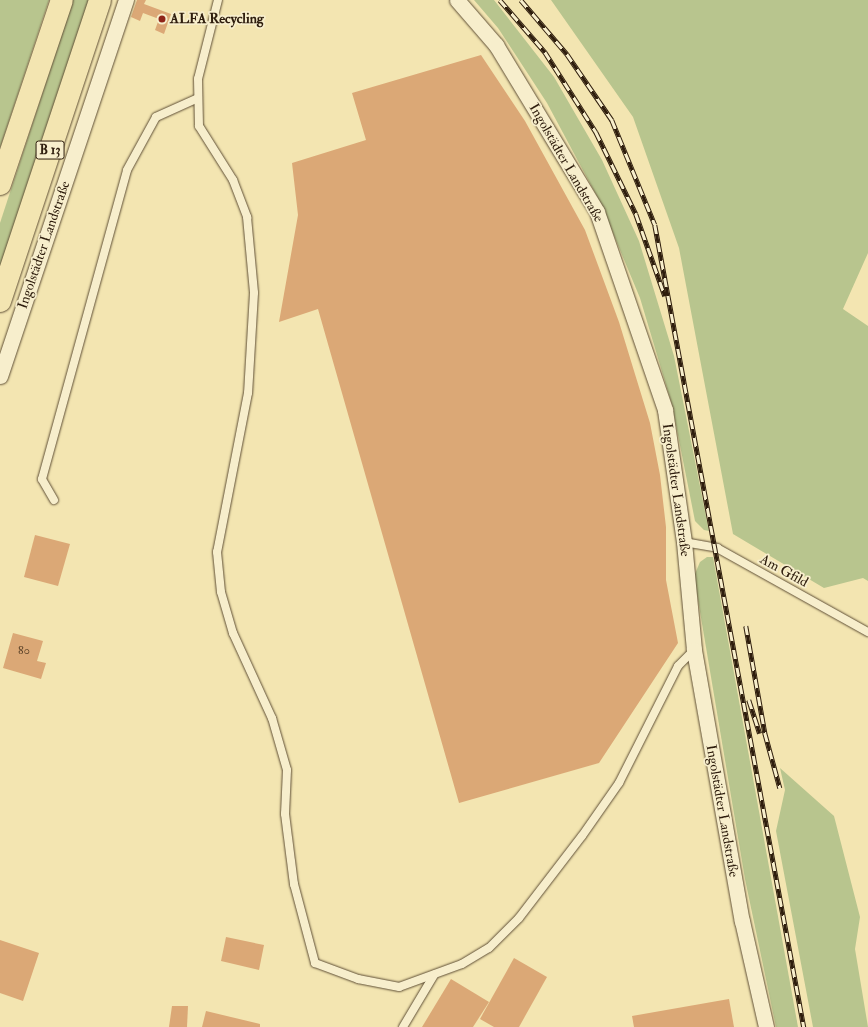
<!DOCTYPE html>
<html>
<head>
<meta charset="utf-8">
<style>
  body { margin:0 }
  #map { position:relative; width:868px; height:1027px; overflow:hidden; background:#f3e5b1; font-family:"IM FELL Double Pica",serif }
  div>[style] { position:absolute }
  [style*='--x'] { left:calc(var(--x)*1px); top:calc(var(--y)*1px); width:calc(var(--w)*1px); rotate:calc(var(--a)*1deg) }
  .green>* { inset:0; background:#b8c58e }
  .building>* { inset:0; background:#dba876 }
  .roads { filter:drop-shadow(0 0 1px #5f4f36) drop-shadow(0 0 1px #5f4f36) }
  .service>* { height:8px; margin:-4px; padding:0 4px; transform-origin:4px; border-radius:4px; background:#f7eecc }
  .minor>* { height:15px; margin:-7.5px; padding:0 7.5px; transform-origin:7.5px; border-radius:7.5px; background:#f7eecc }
  .primary>* { height:22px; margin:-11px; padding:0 11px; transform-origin:11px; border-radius:11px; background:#f3e5b1 }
  .rail>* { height:4.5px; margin-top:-2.25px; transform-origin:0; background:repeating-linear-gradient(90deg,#f7eecc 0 9px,#2e1d0d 0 18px); box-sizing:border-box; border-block:1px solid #2e1d0d }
  .dots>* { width:11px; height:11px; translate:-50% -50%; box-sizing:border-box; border:2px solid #f7eecc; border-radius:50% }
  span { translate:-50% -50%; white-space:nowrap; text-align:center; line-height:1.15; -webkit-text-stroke:3.5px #f7eecc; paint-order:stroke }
  .number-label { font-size:12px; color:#594027 }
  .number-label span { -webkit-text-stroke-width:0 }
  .shield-label span { padding:1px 3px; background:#f7eecc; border:1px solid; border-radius:3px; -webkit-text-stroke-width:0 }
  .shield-label { font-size:13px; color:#2e1d0d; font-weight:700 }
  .poi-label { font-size:14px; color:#2e1d0d; font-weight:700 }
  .left { translate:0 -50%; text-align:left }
  .street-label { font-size:14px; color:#2e1d0d }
</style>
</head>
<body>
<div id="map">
  <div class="green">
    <div style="clip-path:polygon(0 0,49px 0,0 148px)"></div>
    <div style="clip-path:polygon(73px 0,90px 0,0 270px,0 223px)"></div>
    <div style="clip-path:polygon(474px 0,494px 0,554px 77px,602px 160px,639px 241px,674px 356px,709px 531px,704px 530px,695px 521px,672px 405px,640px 298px,600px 202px,547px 103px,498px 28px)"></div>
    <div style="clip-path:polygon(551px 0,868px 0,868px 253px,843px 309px,868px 326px,868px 581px,863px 578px,824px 588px,733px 534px,679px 248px,633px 117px)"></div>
    <div style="clip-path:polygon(707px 557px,713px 557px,798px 1027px,776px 1027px,745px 879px,694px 576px,700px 562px)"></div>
    <div style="clip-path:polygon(780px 768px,834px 816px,860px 917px,855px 949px,868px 1027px,813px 1027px,776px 831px,785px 790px)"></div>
  </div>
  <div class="building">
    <div style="clip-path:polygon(137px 0,146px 0,144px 4px,171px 14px,164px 34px,155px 30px,159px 19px,143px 13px,140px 21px,131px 17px)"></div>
    <div style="clip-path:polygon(481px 55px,525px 121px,585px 230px,619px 322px,650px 423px,660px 475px,666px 527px,666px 580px,678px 643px,599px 763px,459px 803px,318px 309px,279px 322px,298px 215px,292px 163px,366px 140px,352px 93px)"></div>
    <div style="clip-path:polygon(35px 535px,70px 544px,58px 586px,24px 577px)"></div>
    <div style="clip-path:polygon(13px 633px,43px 641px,37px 661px,46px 663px,41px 679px,3px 668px)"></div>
    <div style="clip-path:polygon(226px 937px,264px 945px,259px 970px,221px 961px)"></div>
    <div style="clip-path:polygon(0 940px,39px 953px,23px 1001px,0 993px)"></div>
    <div style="clip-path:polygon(514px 958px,547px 977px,519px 1027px,494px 1027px,480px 1019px)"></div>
    <div style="clip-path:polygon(451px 979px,489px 1002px,473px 1027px,422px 1027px)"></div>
    <div style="clip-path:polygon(729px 999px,734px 1027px,634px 1027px,632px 1016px)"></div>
    <div style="clip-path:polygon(172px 1006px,188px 1006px,187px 1027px,169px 1027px)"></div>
    <div style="clip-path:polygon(206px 1011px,260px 1024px,260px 1027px,202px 1027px)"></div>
  </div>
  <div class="roads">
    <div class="service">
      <div style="--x:218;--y:0;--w:81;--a:104.2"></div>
      <div style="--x:198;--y:79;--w:47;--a:88.8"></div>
      <div style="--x:199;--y:126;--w:64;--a:57.8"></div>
      <div style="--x:233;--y:180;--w:40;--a:69"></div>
      <div style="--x:247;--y:217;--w:76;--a:84.7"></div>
      <div style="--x:254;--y:293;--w:100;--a:93.4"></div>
      <div style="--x:248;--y:393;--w:162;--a:101"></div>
      <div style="--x:217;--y:552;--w:40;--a:84.3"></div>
      <div style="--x:221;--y:592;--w:43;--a:73.7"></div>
      <div style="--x:233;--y:633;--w:94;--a:65.4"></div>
      <div style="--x:272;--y:718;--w:54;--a:73.9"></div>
      <div style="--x:287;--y:770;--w:44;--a:92.6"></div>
      <div style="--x:285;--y:814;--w:71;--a:82.7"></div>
      <div style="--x:294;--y:884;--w:82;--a:75.1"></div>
      <div style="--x:315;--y:963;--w:46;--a:20.4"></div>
      <div style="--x:358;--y:979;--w:42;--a:11"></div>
      <div style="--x:399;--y:987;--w:67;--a:-20.1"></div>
      <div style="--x:462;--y:964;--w:31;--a:-31"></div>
      <div style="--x:489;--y:948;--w:42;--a:-45"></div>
      <div style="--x:519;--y:918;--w:103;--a:-52.5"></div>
      <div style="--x:582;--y:836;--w:65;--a:-55.1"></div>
      <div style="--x:619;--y:783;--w:131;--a:-63.2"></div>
      <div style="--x:678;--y:666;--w:23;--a:-45"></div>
      <div style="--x:54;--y:500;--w:24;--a:-120"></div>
      <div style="--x:42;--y:479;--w:320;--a:-74.6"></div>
      <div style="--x:127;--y:170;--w:60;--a:-61.3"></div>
      <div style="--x:156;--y:117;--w:46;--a:-24.3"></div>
      <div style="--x:684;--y:542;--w:34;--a:10"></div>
      <div style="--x:717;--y:548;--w:173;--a:29.1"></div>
      <div style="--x:403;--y:1027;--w:61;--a:-59.2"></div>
    </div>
    <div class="minor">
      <div style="--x:457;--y:0;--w:60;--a:49.1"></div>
      <div style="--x:496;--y:45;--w:195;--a:58.8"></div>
      <div style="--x:597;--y:212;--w:209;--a:71"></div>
      <div style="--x:665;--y:410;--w:133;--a:81.8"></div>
      <div style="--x:684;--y:542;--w:108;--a:84.7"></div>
      <div style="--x:694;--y:650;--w:275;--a:80"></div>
      <div style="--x:742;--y:921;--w:109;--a:77.2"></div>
      <div style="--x:0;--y:376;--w:397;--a:-71.5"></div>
    </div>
    <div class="primary">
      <div style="--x:0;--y:184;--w:194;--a:-71.4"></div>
      <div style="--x:0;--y:301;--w:317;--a:-71.6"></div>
    </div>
  </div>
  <div class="rail">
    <div style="--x:500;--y:0;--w:69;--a:49.1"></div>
    <div style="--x:545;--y:52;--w:95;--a:57.5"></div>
    <div style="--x:596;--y:132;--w:91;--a:64"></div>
    <div style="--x:636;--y:214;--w:87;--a:70.5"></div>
    <div style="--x:521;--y:0;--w:71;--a:49.6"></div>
    <div style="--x:567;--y:54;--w:80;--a:55.7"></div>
    <div style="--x:612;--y:120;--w:113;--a:67.7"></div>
    <div style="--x:655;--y:225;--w:816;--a:79.48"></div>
    <div style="--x:746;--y:626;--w:109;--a:79.9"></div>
    <div style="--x:765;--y:733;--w:57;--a:74.7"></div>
    <div style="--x:749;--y:700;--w:35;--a:72"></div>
  </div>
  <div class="dots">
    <div style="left:162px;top:19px;background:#8f2418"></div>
  </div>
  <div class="number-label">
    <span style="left:24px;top:651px">80</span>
  </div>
  <div class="shield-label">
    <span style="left:50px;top:150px">B 13</span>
  </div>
  <div class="poi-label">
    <span class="left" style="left:170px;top:19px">ALFA Recycling</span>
  </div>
  <div class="street-label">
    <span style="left:566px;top:163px;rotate:60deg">Ingolstädter Landstraße</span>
    <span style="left:44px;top:245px;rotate:-71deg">Ingolstädter Landstraße</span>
    <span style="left:676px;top:490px;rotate:82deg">Ingolstädter Landstraße</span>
    <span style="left:784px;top:571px;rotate:29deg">Am Gfild</span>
    <span style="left:722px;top:811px;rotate:80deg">Ingolstädter Landstraße</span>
  </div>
</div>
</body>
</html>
